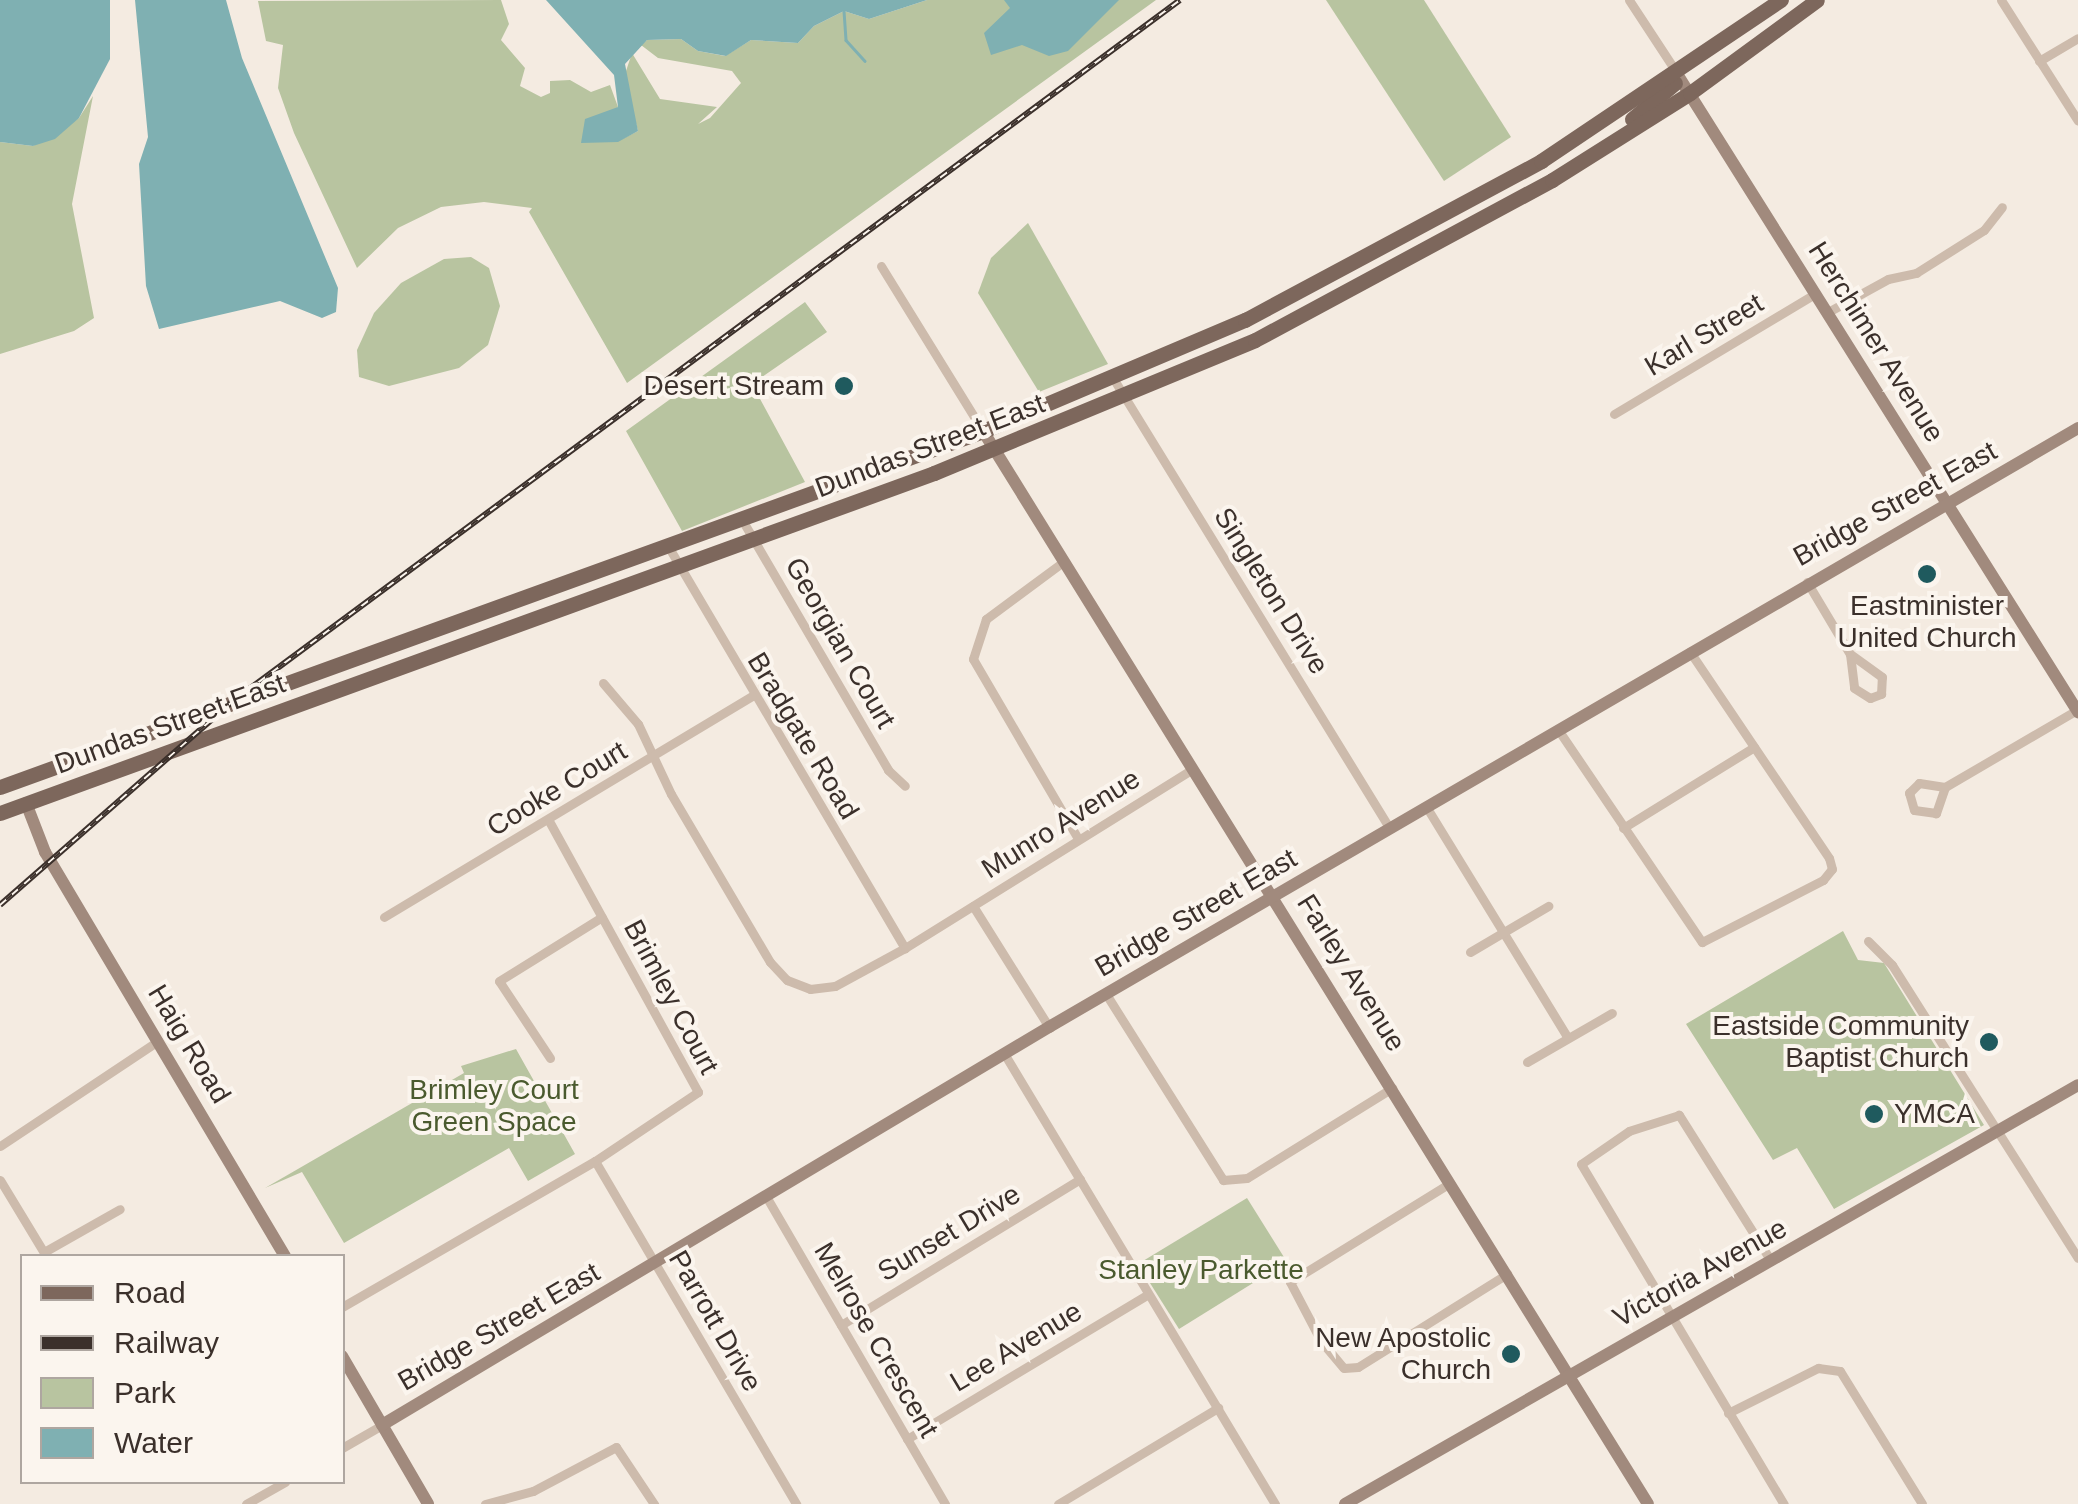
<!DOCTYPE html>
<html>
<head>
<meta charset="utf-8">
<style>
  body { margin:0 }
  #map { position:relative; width:2078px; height:1504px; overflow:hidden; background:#f4ebe1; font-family:Helvetica,sans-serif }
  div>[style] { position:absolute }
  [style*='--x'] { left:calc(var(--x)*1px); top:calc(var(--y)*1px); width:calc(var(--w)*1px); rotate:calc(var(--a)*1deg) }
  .green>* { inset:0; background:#b8c4a0 }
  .water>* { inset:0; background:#7fb0b2 }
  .stream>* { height:2.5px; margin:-1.25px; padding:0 1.25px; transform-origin:1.25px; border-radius:1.25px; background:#7fb0b2 }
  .street>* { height:9px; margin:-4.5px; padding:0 4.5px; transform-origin:4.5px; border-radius:4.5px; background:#cdbbac }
  .secondary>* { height:12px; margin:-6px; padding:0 6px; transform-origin:6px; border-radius:6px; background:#a18a7d }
  .primary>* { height:15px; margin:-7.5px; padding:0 7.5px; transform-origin:7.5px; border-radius:7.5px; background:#7d675c }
  .rail>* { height:6px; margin-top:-3px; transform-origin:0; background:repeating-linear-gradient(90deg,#fbf5ee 0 8px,#3b302b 0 16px); box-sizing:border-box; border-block:2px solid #3b302b }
  .dots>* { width:28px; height:28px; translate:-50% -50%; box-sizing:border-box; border:5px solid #fbf5ee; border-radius:50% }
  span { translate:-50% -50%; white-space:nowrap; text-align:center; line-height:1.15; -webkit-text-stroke:8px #fbf5ee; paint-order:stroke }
  .street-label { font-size:28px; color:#3b302b }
  .poi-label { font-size:28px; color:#3b302b }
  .right { translate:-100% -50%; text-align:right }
  .left { translate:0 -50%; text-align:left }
  .park-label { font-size:28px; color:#4a5a2e }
  .legend { position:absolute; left:20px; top:1254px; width:325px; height:230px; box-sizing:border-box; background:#fbf5ee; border:2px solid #aea6a0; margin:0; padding:12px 18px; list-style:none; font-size:30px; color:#3b302b }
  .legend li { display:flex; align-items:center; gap:20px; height:50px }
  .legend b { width:50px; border:2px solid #aea6a0 }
</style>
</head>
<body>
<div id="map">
  <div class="green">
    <div style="clip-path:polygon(501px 0,509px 24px,501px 40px,525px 68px,520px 86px,541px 97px,550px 93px,550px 81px,570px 80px,591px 92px,610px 85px,618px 107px,589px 138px,618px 141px,638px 131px,624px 77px,632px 53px,660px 99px,717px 107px,698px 124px,710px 118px,741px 83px,732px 71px,658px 58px,641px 45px,647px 40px,681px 39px,698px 51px,725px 56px,751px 40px,798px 43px,814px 26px,844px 11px,869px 19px,927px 0,1156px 0,627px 383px,529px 212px,532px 208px,484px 202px,441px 207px,398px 228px,357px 268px,294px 133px,278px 88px,283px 45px,266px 41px,258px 1px)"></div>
    <div style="clip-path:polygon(1326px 0,1424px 0,1511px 137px,1444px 181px)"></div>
    <div style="clip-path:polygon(93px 96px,72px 204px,94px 318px,74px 331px,0 354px,0 142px,33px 146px,79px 118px)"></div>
    <div style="clip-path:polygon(1028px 223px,1108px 364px,1039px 392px,978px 293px,991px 258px)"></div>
    <div style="clip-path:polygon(471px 257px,489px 268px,500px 306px,488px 345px,459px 368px,389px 386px,359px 377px,357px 350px,374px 313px,401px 283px,444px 259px)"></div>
    <div style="clip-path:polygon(805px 302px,827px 332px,752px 384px,805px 482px,682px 531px,626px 431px)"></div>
    <div style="clip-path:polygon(1843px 931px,1858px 960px,1884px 963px,1984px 1125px,1834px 1209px,1797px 1148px,1773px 1160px,1686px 1024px)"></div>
    <div style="clip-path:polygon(516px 1049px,575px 1154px,528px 1181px,509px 1148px,344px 1243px,302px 1172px,265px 1188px,464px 1073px,461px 1066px)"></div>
    <div style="clip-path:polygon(1247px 1198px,1287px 1262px,1179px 1329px,1138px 1264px)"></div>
  </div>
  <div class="water">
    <div style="clip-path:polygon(0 0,110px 0,110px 59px,79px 118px,55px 139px,33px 146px,0 142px)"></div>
    <div style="clip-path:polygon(135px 0,226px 0,242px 58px,338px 288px,336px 312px,322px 318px,280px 301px,159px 329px,146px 286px,139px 164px,148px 137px)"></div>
    <div style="clip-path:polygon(546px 0,927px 0,869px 19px,844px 11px,814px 26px,798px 43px,751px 40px,726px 56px,698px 51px,681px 39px,647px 40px,625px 64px,638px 131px,618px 142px,581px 143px,585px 119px,618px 107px,614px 75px)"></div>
    <div style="clip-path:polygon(1004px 0,1119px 0,1068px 51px,1049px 56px,1022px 45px,991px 55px,984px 33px,1010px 8px)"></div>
  </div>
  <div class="stream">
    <div style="--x:844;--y:11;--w:29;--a:86"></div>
    <div style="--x:846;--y:40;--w:28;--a:48"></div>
  </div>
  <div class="street">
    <div style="--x:1629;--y:0;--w:87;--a:56.7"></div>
    <div style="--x:2001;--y:0;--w:143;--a:57.5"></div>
    <div style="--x:2039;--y:61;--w:45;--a:-30.5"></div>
    <div style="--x:881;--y:266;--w:194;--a:58.3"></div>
    <div style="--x:1828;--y:312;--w:68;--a:-28.8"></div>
    <div style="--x:1888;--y:279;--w:29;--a:-12"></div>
    <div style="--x:1916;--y:273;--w:80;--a:-32.3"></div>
    <div style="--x:1984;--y:230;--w:29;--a:-52"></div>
    <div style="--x:1113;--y:378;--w:529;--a:58.44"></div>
    <div style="--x:1614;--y:414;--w:235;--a:-30.9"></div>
    <div style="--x:741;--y:518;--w:292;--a:59.7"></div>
    <div style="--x:888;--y:770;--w:23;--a:43"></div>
    <div style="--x:668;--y:546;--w:467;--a:59.5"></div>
    <div style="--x:1063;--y:562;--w:96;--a:143.5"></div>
    <div style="--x:986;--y:619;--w:42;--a:108"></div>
    <div style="--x:973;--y:659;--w:208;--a:59.7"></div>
    <div style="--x:1807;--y:582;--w:84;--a:59.2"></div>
    <div style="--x:1850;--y:654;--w:34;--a:83"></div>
    <div style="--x:1854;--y:688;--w:19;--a:32"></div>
    <div style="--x:1870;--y:698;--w:12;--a:-20"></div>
    <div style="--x:1881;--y:694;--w:17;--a:-87"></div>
    <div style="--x:1882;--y:677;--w:39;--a:-144"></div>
    <div style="--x:603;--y:683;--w:54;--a:49.5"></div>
    <div style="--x:638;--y:724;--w:77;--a:64.8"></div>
    <div style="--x:671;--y:794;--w:195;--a:59.5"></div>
    <div style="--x:770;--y:962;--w:25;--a:47"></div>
    <div style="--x:787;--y:980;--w:25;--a:21"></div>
    <div style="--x:810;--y:989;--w:25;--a:-7"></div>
    <div style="--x:835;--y:986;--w:80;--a:-28.5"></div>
    <div style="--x:905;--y:948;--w:339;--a:-31.9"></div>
    <div style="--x:1559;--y:731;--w:255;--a:55.9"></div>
    <div style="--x:1702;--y:942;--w:136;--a:-27.1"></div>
    <div style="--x:1823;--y:880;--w:14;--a:-51"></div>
    <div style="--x:1832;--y:869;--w:11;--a:-105"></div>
    <div style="--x:1829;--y:858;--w:249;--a:-124"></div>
    <div style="--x:1945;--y:787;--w:28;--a:109"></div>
    <div style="--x:1936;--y:813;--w:22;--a:-172"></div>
    <div style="--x:1914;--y:810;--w:18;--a:-106"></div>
    <div style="--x:1909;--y:793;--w:14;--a:-45"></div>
    <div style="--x:1919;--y:783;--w:26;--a:9"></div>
    <div style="--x:1945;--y:787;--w:153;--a:-30.3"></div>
    <div style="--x:1427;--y:808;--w:266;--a:58.5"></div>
    <div style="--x:1623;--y:828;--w:154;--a:-31.7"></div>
    <div style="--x:973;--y:906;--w:143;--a:57.9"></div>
    <div style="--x:384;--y:917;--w:429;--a:-31"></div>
    <div style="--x:1868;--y:941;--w:34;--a:45"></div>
    <div style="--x:1892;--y:965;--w:347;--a:57.6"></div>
    <div style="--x:1470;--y:952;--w:91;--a:-30.5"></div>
    <div style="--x:1106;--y:994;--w:220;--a:57.8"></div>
    <div style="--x:1223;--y:1180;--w:24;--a:-5"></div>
    <div style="--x:1247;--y:1178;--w:171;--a:-31.8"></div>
    <div style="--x:1005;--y:1055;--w:524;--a:58.98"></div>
    <div style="--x:550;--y:1058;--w:92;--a:-123.5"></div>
    <div style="--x:499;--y:981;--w:121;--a:-31.9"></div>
    <div style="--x:1527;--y:1062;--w:98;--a:-30"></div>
    <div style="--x:0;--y:1146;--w:190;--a:-33.6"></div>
    <div style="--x:595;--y:1161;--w:398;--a:59.6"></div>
    <div style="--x:0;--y:1180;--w:89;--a:58.8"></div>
    <div style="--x:1450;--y:1183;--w:188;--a:148.3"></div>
    <div style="--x:1290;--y:1282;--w:67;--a:62.3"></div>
    <div style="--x:1321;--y:1341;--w:35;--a:50"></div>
    <div style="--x:1344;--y:1368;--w:14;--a:-4"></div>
    <div style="--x:1358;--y:1367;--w:176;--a:-32"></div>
    <div style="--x:767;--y:1198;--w:354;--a:59.8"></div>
    <div style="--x:44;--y:1252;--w:87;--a:-29.5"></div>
    <div style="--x:1771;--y:1261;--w:173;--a:-122.2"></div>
    <div style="--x:1679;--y:1115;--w:52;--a:162.3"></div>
    <div style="--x:1629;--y:1131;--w:58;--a:145.5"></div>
    <div style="--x:1581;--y:1164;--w:396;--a:59.2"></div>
    <div style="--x:342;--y:1307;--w:292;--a:-30"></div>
    <div style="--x:595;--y:1161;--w:124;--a:-33.8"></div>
    <div style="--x:698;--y:1092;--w:309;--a:-118.8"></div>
    <div style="--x:841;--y:1325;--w:280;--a:-31.4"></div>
    <div style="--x:1728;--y:1413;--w:101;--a:-26.6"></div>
    <div style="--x:1818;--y:1368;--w:22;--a:8"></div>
    <div style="--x:1840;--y:1371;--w:156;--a:58.3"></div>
    <div style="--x:907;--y:1439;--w:281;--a:-31"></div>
    <div style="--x:342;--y:1448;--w:46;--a:-29.9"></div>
    <div style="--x:246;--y:1504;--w:45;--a:-29.4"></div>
    <div style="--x:485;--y:1504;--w:50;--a:-15.2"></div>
    <div style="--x:533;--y:1491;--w:94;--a:-27.9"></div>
    <div style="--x:616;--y:1447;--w:69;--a:56.3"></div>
    <div style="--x:1058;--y:1504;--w:187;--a:-31"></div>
  </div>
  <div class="secondary">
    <div style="--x:1677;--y:74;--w:754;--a:57.85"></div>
    <div style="--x:983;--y:431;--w:1262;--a:58.21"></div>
    <div style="--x:26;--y:803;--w:53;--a:68.8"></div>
    <div style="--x:45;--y:852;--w:470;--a:59.3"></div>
    <div style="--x:342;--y:1356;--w:171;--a:59.8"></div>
    <div style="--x:382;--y:1425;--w:777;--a:-30.82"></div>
    <div style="--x:1049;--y:1027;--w:1191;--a:-30.2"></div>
    <div style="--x:1345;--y:1504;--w:844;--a:-29.75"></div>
  </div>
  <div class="primary">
    <div style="--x:1632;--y:119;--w:56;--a:-39.9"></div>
    <div style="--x:0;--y:787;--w:1045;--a:-19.91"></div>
    <div style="--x:983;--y:431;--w:285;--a:-23"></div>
    <div style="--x:1245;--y:320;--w:336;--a:-28.2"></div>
    <div style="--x:1541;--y:161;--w:289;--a:-33.9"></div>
    <div style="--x:0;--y:813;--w:994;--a:-20"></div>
    <div style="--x:934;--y:473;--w:347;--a:-22.5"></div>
    <div style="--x:1255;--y:340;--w:337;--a:-28.3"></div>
    <div style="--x:1552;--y:180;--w:163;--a:-32.2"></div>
    <div style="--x:1690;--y:93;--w:157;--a:-36.2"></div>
  </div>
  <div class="rail">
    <div style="--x:0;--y:905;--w:310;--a:-41.2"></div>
    <div style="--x:233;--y:701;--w:1178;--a:-36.51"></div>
  </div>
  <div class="dots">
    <div style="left:844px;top:386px;background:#1f5a5e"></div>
    <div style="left:1927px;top:574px;background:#1f5a5e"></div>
    <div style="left:1989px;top:1042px;background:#1f5a5e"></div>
    <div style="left:1874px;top:1114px;background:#1f5a5e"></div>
    <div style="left:1511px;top:1354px;background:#1f5a5e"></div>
  </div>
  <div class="street-label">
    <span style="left:1704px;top:335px;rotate:-31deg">Karl Street</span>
    <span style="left:1876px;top:342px;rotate:58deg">Herchimer Avenue</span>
    <span style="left:930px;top:446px;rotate:-21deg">Dundas Street East</span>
    <span style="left:1895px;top:504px;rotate:-29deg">Bridge Street East</span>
    <span style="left:1271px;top:591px;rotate:58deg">Singleton Drive</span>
    <span style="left:840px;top:643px;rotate:60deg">Georgian Court</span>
    <span style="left:170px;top:724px;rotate:-20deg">Dundas Street East</span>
    <span style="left:803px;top:736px;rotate:59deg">Bradgate Road</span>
    <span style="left:557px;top:789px;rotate:-31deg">Cooke Court</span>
    <span style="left:1061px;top:824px;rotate:-32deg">Munro Avenue</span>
    <span style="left:1196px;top:913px;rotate:-30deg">Bridge Street East</span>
    <span style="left:1351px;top:973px;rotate:58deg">Farley Avenue</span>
    <span style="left:671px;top:997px;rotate:62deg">Brimley Court</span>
    <span style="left:189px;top:1044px;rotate:59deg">Haig Road</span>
    <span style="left:949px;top:1233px;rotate:-31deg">Sunset Drive</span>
    <span style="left:1700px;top:1273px;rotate:-29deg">Victoria Avenue</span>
    <span style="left:715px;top:1321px;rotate:60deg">Parrott Drive</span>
    <span style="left:499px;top:1327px;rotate:-30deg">Bridge Street East</span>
    <span style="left:876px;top:1340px;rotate:60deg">Melrose Crescent</span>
    <span style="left:1016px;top:1347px;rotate:-31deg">Lee Avenue</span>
  </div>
  <div class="poi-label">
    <span class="right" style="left:824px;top:386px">Desert Stream</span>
    <span style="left:1927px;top:622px">Eastminister<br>United Church</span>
    <span class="right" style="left:1969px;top:1042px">Eastside Community<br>Baptist Church</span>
    <span class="left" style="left:1894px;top:1114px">YMCA</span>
    <span class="right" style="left:1491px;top:1354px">New Apostolic<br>Church</span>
  </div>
  <div class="park-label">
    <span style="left:494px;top:1106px">Brimley Court<br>Green Space</span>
    <span style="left:1201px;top:1270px">Stanley Parkette</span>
  </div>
  <ul class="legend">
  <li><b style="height:12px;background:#7d675c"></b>Road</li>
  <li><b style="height:12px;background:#3b302b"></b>Railway</li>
  <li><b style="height:28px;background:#b8c4a0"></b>Park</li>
  <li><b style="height:28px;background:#7fb0b2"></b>Water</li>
  </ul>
</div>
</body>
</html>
